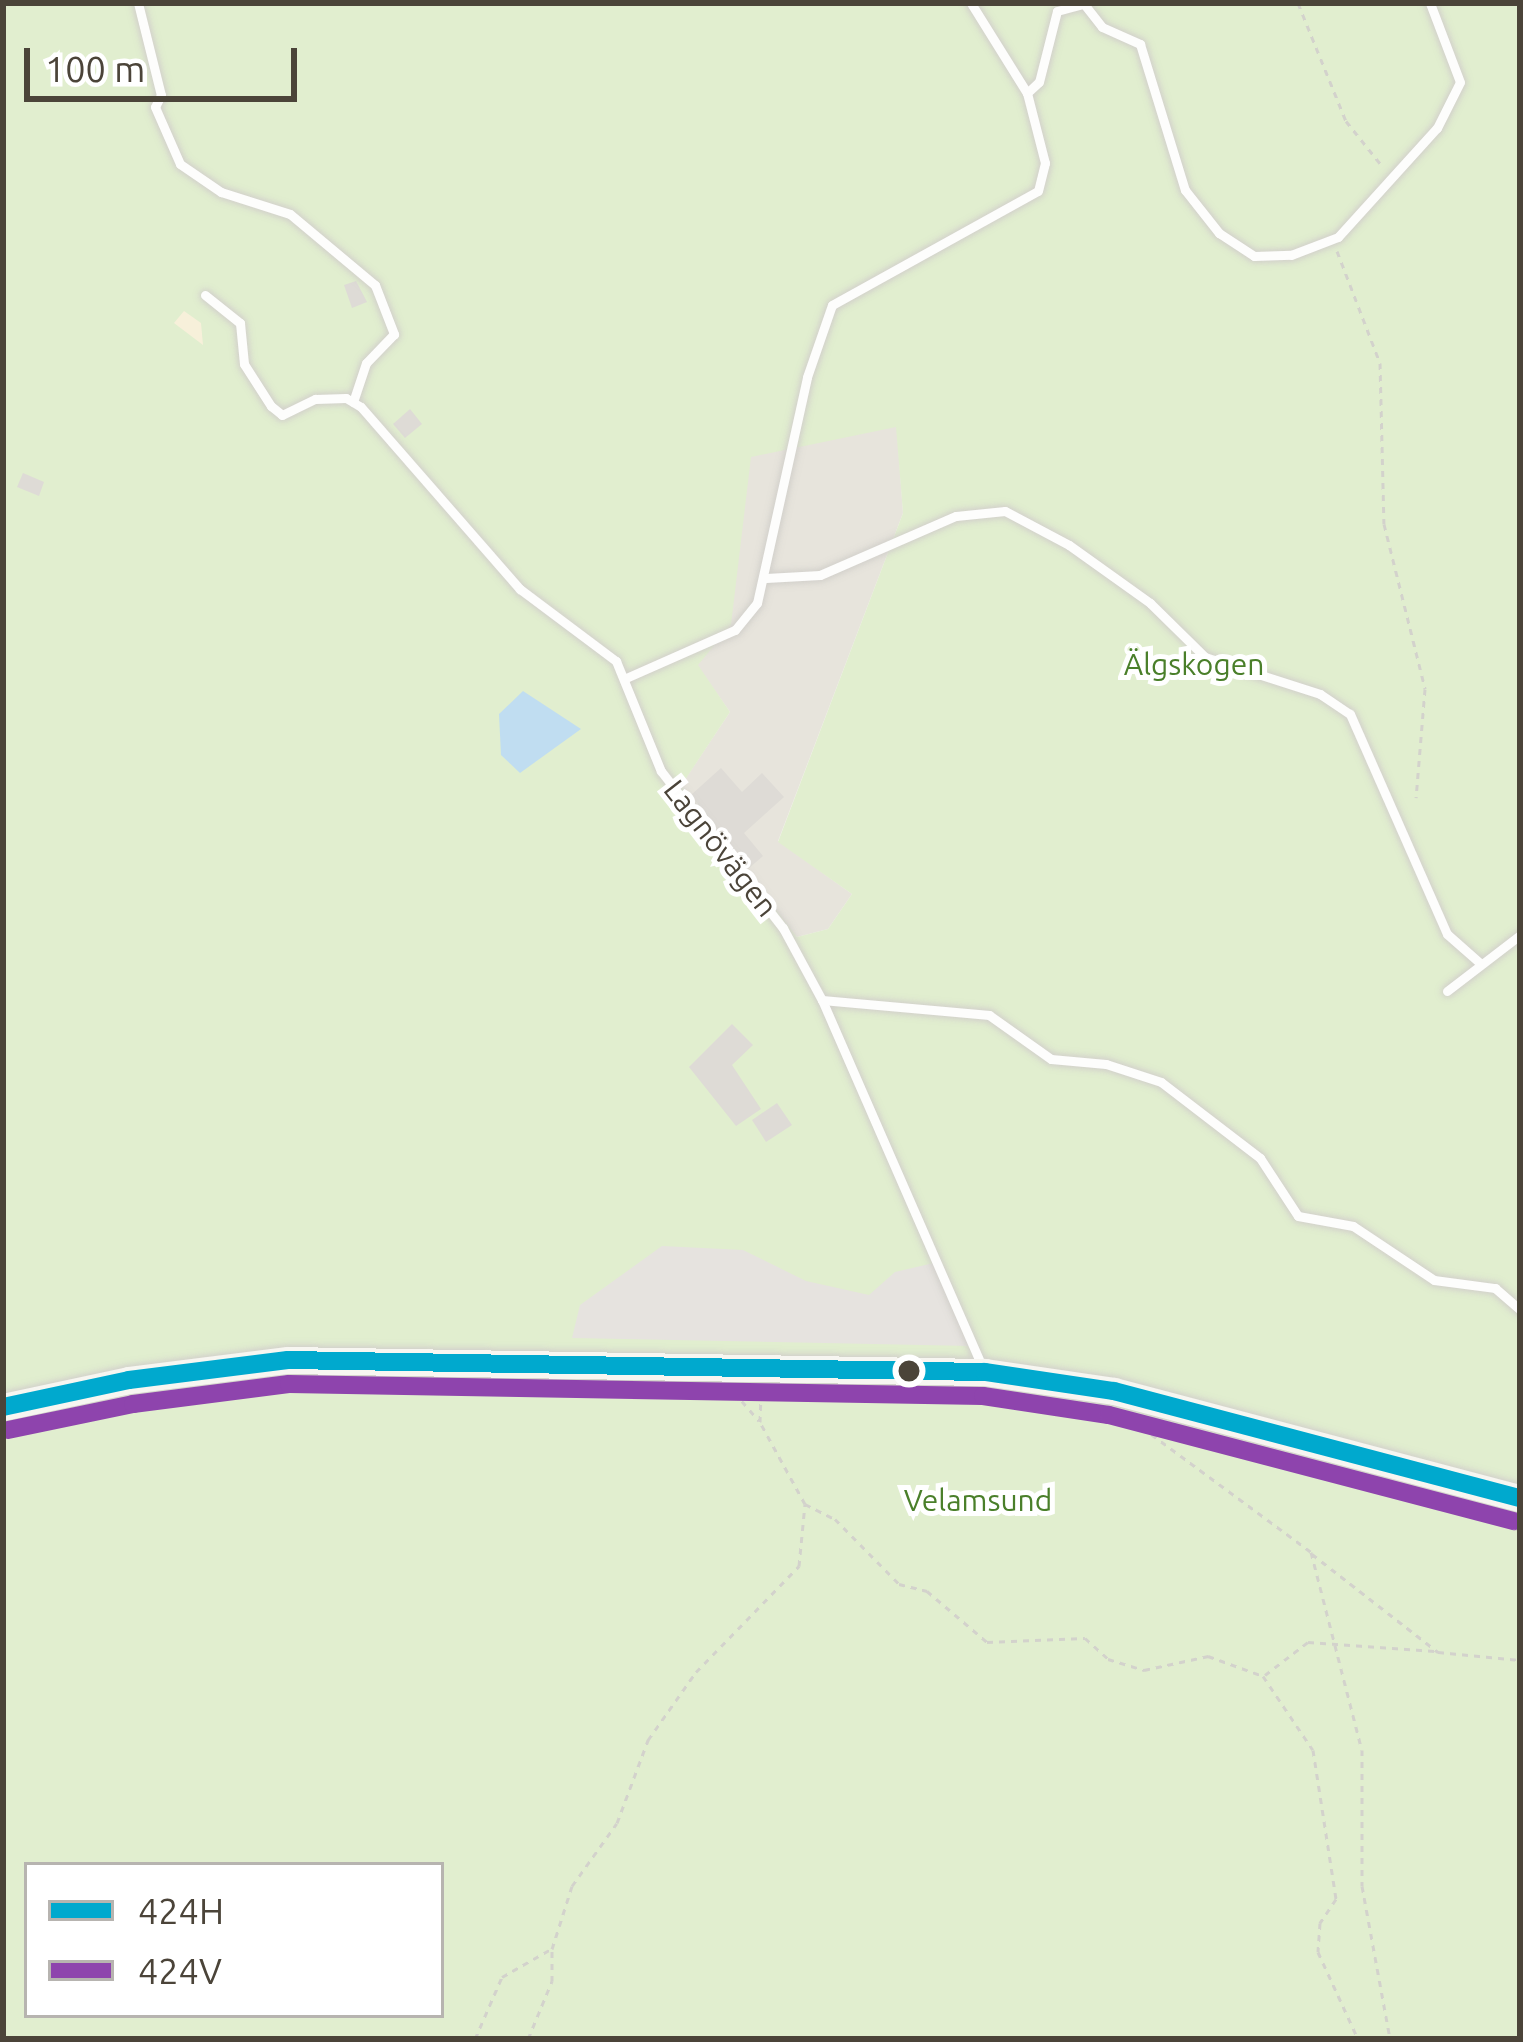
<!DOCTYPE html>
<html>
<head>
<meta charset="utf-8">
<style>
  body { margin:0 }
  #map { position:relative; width:1523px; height:2042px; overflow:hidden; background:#f4f2ee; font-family:Ubuntu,sans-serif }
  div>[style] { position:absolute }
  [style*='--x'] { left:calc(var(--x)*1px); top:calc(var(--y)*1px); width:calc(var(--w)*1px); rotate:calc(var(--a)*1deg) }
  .residential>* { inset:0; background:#e7e4dc }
  .green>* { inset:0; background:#e1eecf }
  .sand>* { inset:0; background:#f7f0da }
  .parking>* { inset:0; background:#e6e3df }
  .water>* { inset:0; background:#c0ddf1 }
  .building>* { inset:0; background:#dedbd6 }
  .path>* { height:3px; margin-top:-1.5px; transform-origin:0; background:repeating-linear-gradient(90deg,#d3d2cc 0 6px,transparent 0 12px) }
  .roads { filter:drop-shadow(0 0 3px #d2d0cb) drop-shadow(0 0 3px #d2d0cb) }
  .lane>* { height:9px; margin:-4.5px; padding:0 4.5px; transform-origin:4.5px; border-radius:4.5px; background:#fdfdfc }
  .secondary>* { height:27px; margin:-13.5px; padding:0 13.5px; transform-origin:13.5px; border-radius:13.5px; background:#f7f6f1 }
  .bus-1>* { height:18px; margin:-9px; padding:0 9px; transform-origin:9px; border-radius:9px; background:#00a9ce }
  .bus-2>* { height:18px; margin:-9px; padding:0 9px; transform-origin:9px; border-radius:9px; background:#8e44ad }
  .dots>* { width:33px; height:33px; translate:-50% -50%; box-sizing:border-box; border:6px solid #fff; border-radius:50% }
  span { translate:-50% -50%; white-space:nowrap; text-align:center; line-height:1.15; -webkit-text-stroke:10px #fff; paint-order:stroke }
  .park-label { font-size:30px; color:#4a7f2a }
  .street-label { font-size:30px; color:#4b4439 }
  .frame { position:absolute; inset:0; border:6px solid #4b4439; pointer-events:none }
  .legend { position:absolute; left:24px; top:1862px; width:420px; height:156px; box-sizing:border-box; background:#fff; border:3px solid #b7b4b0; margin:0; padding:15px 21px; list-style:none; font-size:36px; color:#4b4439 }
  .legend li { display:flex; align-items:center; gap:24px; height:60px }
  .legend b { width:60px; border:3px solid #b7b4b0 }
  .scale { position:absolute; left:24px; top:48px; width:273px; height:54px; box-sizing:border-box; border:6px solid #4b4439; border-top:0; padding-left:15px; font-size:36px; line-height:42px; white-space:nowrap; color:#4b4439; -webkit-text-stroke:9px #fff; paint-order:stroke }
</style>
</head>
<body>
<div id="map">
  <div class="residential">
    <div style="clip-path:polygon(758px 333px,896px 417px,903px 513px,778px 841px,852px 894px,828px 929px,797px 937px,672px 799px,730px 712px,697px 665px)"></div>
  </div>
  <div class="green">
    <div style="clip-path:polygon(evenodd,3px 3px,1520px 3px,1520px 2039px,3px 2039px,3px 3px,896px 427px,903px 513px,778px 842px,852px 894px,828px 929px,797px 937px,681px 786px,730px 712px,698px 665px,731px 625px,751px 457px,896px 427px,3px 3px,27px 1865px,441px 1865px,441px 2015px,27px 2015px,27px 1865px)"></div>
  </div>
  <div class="sand">
    <div style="clip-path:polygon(184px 311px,201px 323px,203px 345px,174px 323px)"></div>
  </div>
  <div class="parking">
    <div style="clip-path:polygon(662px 1246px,743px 1250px,806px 1281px,869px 1295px,895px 1272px,938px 1262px,971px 1346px,572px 1338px,580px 1305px)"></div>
  </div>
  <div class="water">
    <div style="clip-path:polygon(523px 691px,581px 729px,520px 773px,501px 755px,499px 714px)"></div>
  </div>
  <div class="building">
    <div style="clip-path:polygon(356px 281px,367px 302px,352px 308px,344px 285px)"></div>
    <div style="clip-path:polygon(410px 409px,422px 424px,405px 438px,393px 424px)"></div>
    <div style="clip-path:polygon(23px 473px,44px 482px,39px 496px,17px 487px)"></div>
    <div style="clip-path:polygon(721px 768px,742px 792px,762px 773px,784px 797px,744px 833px,763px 856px,748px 869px,691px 795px)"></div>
    <div style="clip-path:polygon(732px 1024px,753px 1045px,732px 1065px,761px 1109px,736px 1126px,689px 1067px)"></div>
    <div style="clip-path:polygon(777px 1103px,792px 1125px,766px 1142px,752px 1120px)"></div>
  </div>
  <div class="path">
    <div style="--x:1298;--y:3;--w:127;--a:67.9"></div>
    <div style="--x:1346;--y:121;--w:59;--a:51.2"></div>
    <div style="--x:1337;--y:251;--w:120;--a:69"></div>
    <div style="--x:1380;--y:363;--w:161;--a:88.6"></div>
    <div style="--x:1384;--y:524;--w:170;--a:76"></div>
    <div style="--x:1425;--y:689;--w:109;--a:94.7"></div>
    <div style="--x:734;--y:1392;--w:38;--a:49"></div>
    <div style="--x:1132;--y:1420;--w:222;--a:36.4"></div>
    <div style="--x:1311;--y:1552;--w:204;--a:75.6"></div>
    <div style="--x:1362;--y:1750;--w:136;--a:90"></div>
    <div style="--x:1362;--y:1886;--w:156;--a:79.6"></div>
    <div style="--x:805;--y:1504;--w:34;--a:27"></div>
    <div style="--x:835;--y:1519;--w:91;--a:45.4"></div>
    <div style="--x:899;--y:1584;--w:29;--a:14"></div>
    <div style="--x:927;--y:1591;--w:79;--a:40.4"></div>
    <div style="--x:987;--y:1642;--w:98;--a:-2.3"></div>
    <div style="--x:1085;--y:1638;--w:31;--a:42"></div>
    <div style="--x:1108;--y:1659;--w:38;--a:17"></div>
    <div style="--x:1144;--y:1670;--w:66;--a:-12.3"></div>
    <div style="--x:1208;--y:1656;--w:59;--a:20"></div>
    <div style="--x:1263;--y:1676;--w:89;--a:56"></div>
    <div style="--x:1313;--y:1750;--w:151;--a:81.2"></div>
    <div style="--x:1336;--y:1899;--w:29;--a:124"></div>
    <div style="--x:1320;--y:1923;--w:29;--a:94"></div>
    <div style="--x:1318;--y:1952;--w:96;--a:65.3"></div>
    <div style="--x:1312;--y:1554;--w:160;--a:37.9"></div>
    <div style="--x:1438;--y:1652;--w:82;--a:5.6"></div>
    <div style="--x:1265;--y:1675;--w:54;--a:-37.5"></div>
    <div style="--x:1308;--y:1642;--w:127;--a:4.1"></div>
    <div style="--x:475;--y:2039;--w:68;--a:-66.5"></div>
    <div style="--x:502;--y:1977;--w:56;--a:-29.7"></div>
    <div style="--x:528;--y:2039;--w:63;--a:-67.5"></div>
    <div style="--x:552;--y:1981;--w:32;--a:-90"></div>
    <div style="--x:552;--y:1949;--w:66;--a:-72.4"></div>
    <div style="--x:572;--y:1886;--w:77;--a:-54.5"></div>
    <div style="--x:617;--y:1823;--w:89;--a:-69.5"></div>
    <div style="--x:648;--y:1740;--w:83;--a:-54.8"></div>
    <div style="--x:696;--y:1672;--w:148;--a:-45.8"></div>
    <div style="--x:799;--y:1566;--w:62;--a:-84.5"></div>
    <div style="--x:805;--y:1504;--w:94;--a:-118.8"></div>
    <div style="--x:760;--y:1422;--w:33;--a:-88"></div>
  </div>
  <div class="roads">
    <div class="lane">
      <div style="--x:138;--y:3;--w:95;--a:76"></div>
      <div style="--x:161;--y:95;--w:13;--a:117"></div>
      <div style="--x:155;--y:107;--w:62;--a:66.3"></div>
      <div style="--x:180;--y:164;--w:50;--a:34.3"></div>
      <div style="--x:221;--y:192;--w:72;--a:17.7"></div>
      <div style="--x:290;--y:214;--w:111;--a:39.9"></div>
      <div style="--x:375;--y:285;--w:53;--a:68.8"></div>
      <div style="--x:394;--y:334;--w:40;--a:134"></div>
      <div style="--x:366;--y:363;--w:41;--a:108.4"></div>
      <div style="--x:1027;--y:93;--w:16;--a:-43"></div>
      <div style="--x:1039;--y:82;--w:73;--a:-75.8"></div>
      <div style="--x:1057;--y:11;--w:28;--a:-15"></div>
      <div style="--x:1084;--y:4;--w:29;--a:52"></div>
      <div style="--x:1102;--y:27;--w:42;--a:24.1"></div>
      <div style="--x:1140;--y:44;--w:153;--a:72.9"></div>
      <div style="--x:1185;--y:190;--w:55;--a:51.7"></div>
      <div style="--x:1219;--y:233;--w:42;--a:33.3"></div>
      <div style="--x:1254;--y:256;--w:37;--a:-2"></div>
      <div style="--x:1291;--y:255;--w:50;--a:-21"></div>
      <div style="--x:1338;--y:237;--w:147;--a:-47.8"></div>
      <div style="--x:1437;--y:128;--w:51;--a:-63.4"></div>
      <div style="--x:1460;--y:82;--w:85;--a:-110.8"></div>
      <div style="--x:205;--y:295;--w:45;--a:38.7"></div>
      <div style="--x:240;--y:323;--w:41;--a:84.4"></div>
      <div style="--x:244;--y:364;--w:50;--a:57.3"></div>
      <div style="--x:271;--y:406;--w:14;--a:39"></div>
      <div style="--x:282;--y:415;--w:37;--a:-26"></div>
      <div style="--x:315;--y:399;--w:31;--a:-2"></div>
      <div style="--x:346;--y:398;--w:17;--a:31"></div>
      <div style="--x:361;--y:407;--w:242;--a:48.9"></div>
      <div style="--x:520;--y:589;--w:120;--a:36.9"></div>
      <div style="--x:616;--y:661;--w:119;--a:67.8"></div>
      <div style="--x:661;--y:771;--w:199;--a:52.2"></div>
      <div style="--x:783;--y:928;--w:82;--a:61.6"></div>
      <div style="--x:822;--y:1000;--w:404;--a:66.4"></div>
      <div style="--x:766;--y:578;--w:54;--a:-3.2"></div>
      <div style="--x:820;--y:575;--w:148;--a:-23.5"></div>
      <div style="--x:956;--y:516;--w:49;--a:-5.8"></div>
      <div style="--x:1005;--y:511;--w:72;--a:28"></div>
      <div style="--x:1069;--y:545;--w:100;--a:35.6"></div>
      <div style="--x:1150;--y:603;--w:77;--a:44.5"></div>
      <div style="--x:1205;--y:657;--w:121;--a:17.8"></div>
      <div style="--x:1320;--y:694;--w:36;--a:34"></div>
      <div style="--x:1350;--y:714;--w:240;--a:66.2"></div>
      <div style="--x:1447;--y:934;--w:44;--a:41.3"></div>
      <div style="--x:626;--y:678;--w:119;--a:-23.8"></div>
      <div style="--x:735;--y:630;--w:35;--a:-51"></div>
      <div style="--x:757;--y:603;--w:231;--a:-77.5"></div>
      <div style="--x:807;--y:377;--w:76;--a:-70.9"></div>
      <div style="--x:832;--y:305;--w:235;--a:-29"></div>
      <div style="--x:1038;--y:191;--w:29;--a:-76"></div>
      <div style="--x:1045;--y:163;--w:72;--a:-104.4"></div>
      <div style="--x:1027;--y:93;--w:106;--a:-121.9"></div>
      <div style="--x:1447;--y:991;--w:92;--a:-37.5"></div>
      <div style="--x:822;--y:1000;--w:168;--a:5.1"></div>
      <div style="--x:989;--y:1015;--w:76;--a:35.4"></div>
      <div style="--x:1051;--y:1059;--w:55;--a:5.2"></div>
      <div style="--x:1106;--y:1064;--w:58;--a:18.1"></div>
      <div style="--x:1161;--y:1082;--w:125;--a:37.5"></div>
      <div style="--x:1260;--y:1158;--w:69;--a:56.8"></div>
      <div style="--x:1298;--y:1216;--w:56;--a:10.3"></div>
      <div style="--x:1353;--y:1226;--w:97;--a:33.7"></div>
      <div style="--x:1434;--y:1280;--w:62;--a:7.5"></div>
      <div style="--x:1495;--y:1288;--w:33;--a:41"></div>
    </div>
    <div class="secondary">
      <div style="--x:3;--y:1407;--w:129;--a:-12.1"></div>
      <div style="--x:129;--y:1380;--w:160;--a:-7.2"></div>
      <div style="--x:288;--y:1360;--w:697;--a:0.99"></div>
      <div style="--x:985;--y:1372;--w:130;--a:8.4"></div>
      <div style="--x:1114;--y:1391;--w:420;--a:14.8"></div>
    </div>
  </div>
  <div class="bus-1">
    <div style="--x:3;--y:1407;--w:129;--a:-12.1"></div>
    <div style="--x:129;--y:1380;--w:160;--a:-7.2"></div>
    <div style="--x:288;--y:1360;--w:697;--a:0.99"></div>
    <div style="--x:985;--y:1372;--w:130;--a:8.4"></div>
    <div style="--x:1114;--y:1391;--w:420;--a:14.8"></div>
  </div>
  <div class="bus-2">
    <div style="--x:8;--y:1430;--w:128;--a:-11.7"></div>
    <div style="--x:133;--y:1404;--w:157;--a:-7.3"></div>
    <div style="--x:289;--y:1384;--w:694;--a:0.99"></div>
    <div style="--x:983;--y:1396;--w:127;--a:8.6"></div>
    <div style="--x:1109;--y:1415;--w:419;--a:14.7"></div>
  </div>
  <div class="dots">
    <div style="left:909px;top:1371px;background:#4b4439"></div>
  </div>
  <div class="park-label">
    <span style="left:1194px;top:664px">Älgskogen</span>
    <span style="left:978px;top:1500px">Velamsund</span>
  </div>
  <div class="street-label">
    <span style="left:721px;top:848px;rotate:52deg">Lagnövägen</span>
  </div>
  <div class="frame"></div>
  <ul class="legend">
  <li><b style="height:15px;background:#00a9ce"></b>424H</li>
  <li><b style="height:15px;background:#8e44ad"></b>424V</li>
  </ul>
  <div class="scale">100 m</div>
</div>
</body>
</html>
